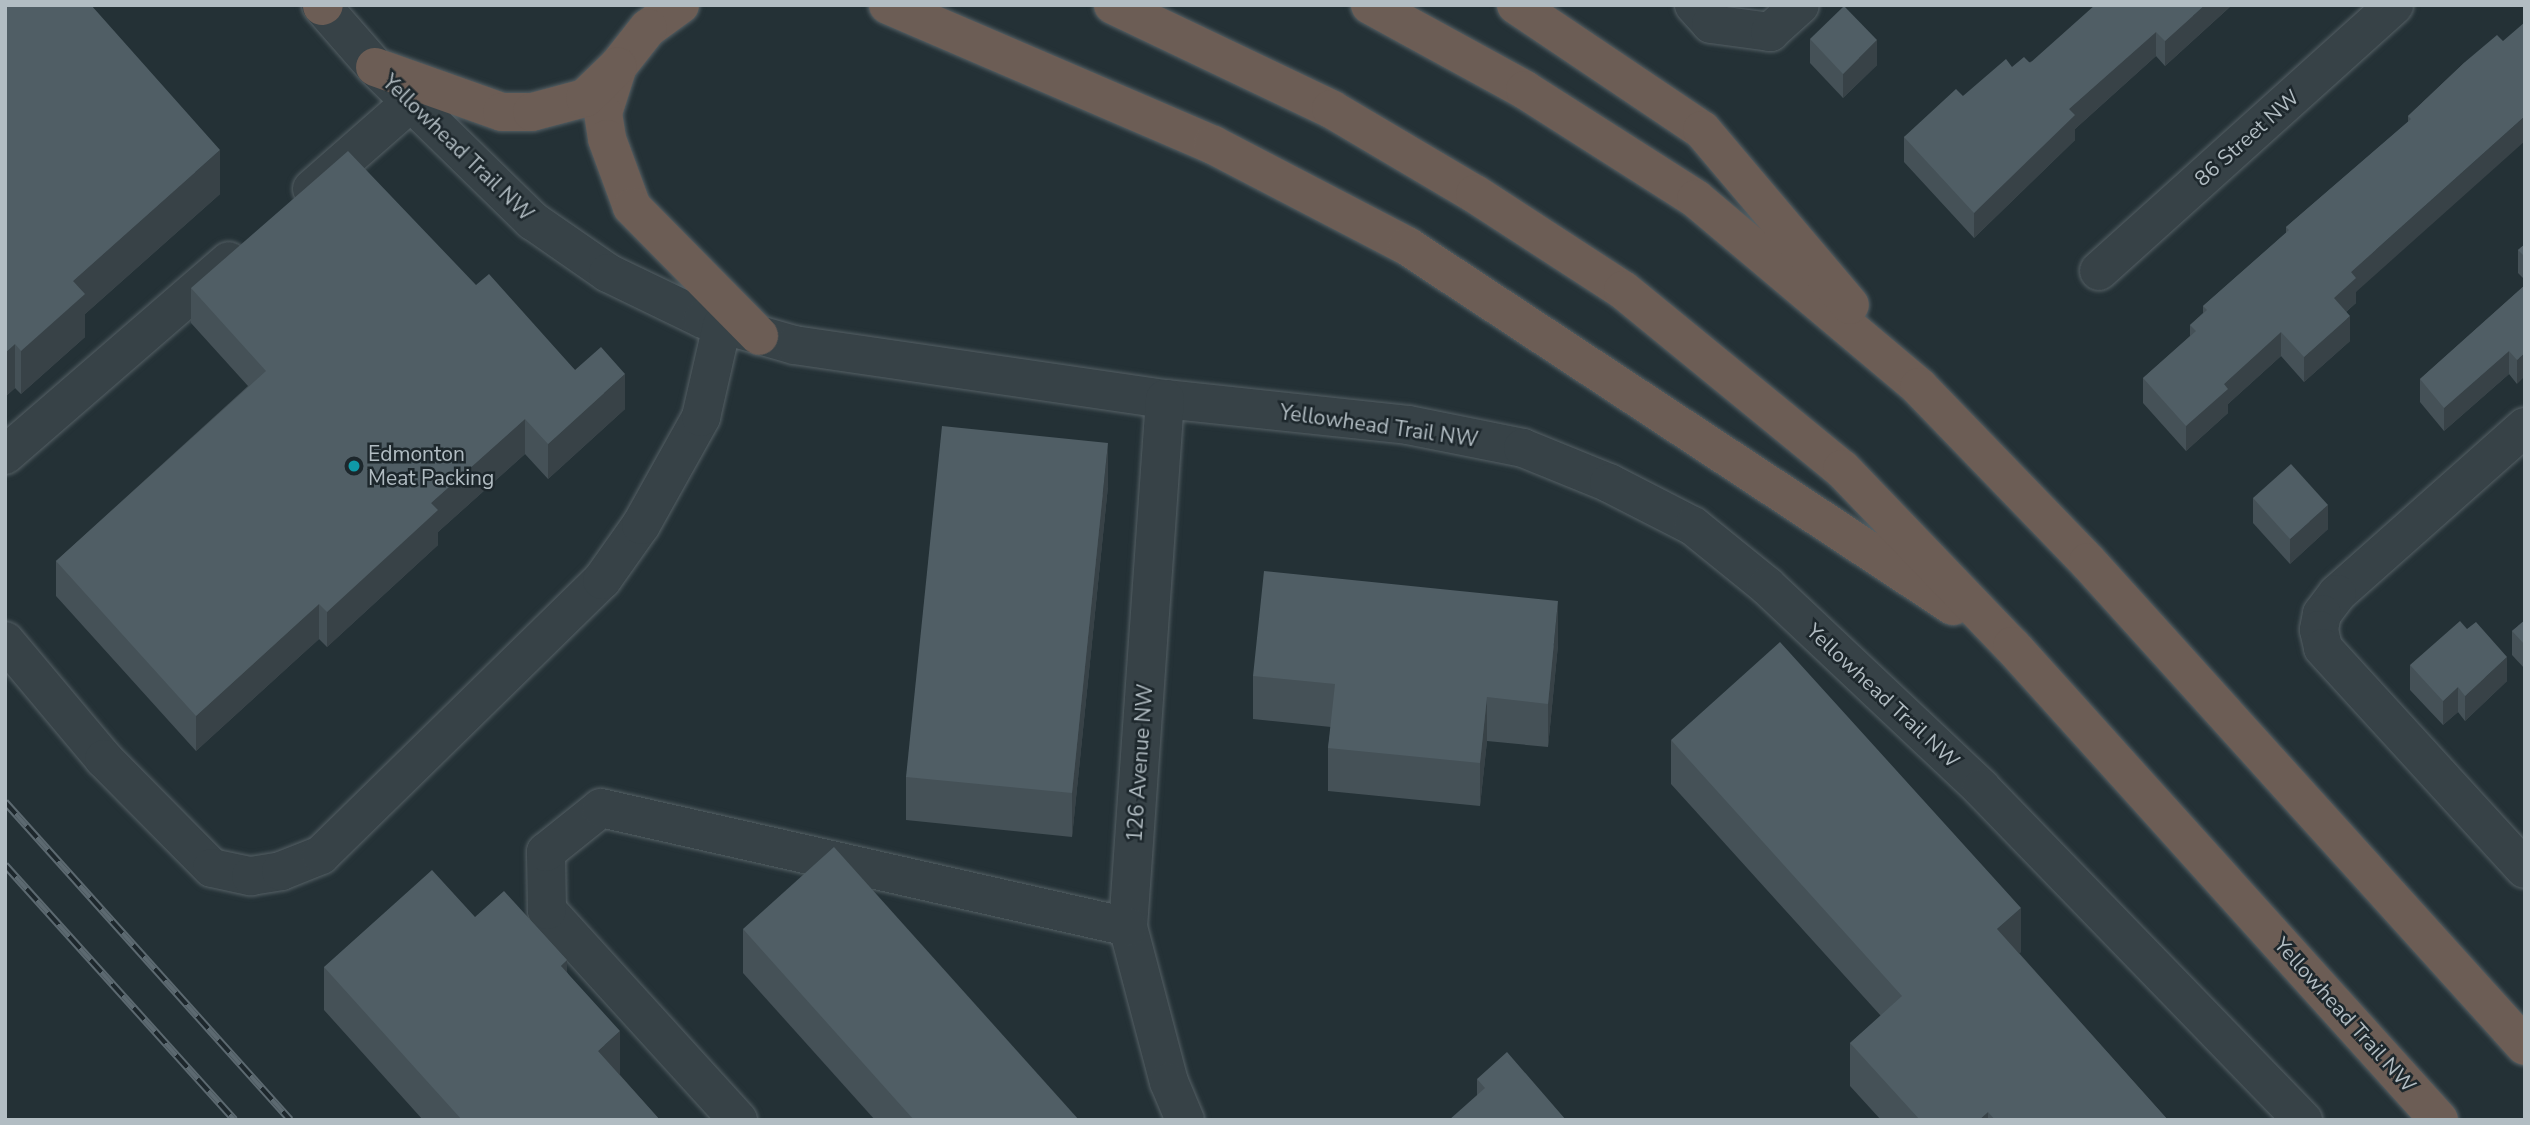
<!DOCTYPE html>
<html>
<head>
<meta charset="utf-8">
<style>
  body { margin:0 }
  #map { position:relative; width:2530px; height:1125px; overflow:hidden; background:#243136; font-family:"Nunito Sans",sans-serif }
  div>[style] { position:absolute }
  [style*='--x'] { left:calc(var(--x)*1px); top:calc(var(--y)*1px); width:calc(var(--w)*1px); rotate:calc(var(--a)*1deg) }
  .roads { filter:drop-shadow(0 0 2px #556065) drop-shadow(0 0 2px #556065) }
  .minor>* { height:38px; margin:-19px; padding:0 19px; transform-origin:19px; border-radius:19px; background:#374247 }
  .highway>* { height:38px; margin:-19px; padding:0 19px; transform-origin:19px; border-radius:19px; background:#6c5d55 }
  .rail>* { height:8px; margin-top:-4px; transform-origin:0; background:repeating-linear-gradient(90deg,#1d272c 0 16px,#5c6970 0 32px); box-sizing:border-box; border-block:2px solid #5c6970 }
  .wall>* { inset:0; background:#455157 }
  .shaded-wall>* { inset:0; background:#384247 }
  .building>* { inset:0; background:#505e65 }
  .dots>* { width:19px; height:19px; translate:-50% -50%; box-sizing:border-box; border:4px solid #1d272c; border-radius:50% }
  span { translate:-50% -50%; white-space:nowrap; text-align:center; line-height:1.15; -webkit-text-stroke:5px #1d272c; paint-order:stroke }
  .street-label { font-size:21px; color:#b2bdc3 }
  .poi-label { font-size:21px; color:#b2bdc3 }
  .left { translate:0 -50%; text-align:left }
  .frame { position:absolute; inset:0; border:7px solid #b2bdc3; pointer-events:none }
</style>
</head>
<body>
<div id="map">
  <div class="roads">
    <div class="minor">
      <div style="--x:321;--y:5;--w:82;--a:48.9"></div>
      <div style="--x:375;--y:67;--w:221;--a:44.3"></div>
      <div style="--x:533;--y:221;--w:91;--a:34.7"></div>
      <div style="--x:608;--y:273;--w:106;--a:25.8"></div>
      <div style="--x:703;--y:319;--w:95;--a:15.9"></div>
      <div style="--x:794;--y:345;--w:375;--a:8.3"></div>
      <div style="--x:1165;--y:399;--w:244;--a:6.1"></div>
      <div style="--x:1408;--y:425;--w:117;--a:11.3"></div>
      <div style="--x:1523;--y:448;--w:93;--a:22.1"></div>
      <div style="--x:1609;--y:483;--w:94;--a:27.1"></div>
      <div style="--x:1693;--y:526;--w:95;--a:39"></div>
      <div style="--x:1767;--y:586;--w:294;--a:43.3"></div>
      <div style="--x:1981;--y:788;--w:463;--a:45.9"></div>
      <div style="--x:1694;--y:5;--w:25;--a:48"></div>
      <div style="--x:1711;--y:24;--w:60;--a:7.7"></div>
      <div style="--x:1770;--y:32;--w:40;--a:-42"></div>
      <div style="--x:312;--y:189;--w:130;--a:-41.3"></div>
      <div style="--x:2099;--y:271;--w:397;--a:-42"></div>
      <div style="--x:1165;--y:399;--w:529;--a:94.01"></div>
      <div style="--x:1128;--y:927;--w:160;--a:75.2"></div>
      <div style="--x:1169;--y:1082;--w:41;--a:67.2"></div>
      <div style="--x:2525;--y:427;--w:251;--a:138.4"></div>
      <div style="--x:2337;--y:594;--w:25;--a:127"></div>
      <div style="--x:2322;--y:614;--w:16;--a:101"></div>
      <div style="--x:2319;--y:630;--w:18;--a:77"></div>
      <div style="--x:2323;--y:648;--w:299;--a:47.6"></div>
      <div style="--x:5;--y:455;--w:296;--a:-40.9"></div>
      <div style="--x:5;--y:641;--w:154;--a:50"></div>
      <div style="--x:104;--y:759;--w:153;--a:45.3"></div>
      <div style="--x:212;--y:868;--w:40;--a:12"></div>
      <div style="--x:251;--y:876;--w:30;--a:-9"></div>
      <div style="--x:281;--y:871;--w:43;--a:-21.8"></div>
      <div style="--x:321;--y:855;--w:393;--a:-44.4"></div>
      <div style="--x:602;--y:580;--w:67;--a:-54.7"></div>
      <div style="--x:641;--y:525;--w:124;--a:-60.9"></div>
      <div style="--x:701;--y:417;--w:94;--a:-77.1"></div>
      <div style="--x:738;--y:1120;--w:284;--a:-132.3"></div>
      <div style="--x:547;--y:910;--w:58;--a:-91"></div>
      <div style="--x:546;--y:852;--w:70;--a:-38.7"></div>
      <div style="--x:601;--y:808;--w:540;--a:12.72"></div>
    </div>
    <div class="highway">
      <div style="--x:680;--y:5;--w:39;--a:144"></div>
      <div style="--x:648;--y:28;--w:48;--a:128.3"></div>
      <div style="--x:618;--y:66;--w:49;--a:107.7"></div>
      <div style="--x:603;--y:113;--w:26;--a:81"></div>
      <div style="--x:607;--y:139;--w:72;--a:69.8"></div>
      <div style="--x:632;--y:207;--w:181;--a:45.4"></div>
      <div style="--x:888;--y:5;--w:354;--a:23.3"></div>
      <div style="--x:1213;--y:145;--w:219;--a:27.5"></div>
      <div style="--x:1407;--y:246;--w:654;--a:33.4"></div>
      <div style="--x:1113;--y:5;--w:242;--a:25.5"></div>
      <div style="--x:1331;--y:109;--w:167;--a:30.6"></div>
      <div style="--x:1475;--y:194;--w:176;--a:33"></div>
      <div style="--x:1623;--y:290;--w:283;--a:39.3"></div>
      <div style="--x:1842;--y:469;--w:245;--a:46.2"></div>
      <div style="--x:2012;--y:646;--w:638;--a:47.99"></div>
      <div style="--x:1370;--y:5;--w:177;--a:28.7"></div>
      <div style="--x:1525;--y:90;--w:203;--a:32.5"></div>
      <div style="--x:1696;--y:199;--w:292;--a:40.1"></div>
      <div style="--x:1919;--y:387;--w:243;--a:46"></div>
      <div style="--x:2088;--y:562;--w:652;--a:47.92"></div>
      <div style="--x:1516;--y:5;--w:224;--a:33.9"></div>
      <div style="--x:1702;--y:130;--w:229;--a:49.8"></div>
      <div style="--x:322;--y:6;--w:2;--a:-27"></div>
      <div style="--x:375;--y:67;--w:135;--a:19.5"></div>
      <div style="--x:502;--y:112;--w:30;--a:0"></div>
      <div style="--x:532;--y:112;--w:55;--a:-14.8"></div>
      <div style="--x:585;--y:98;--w:45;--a:-44.1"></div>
    </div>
  </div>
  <div class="rail">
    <div style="--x:5;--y:802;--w:427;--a:48.1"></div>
    <div style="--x:5;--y:865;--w:343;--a:48"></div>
  </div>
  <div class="wall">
    <div style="clip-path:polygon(5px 5px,220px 194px,85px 314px,85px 337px,21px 394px,15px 388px,5px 397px)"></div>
    <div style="clip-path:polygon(2232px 5px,2165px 66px,2156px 56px,2075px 129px,2075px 140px,1974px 238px,1904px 162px,1904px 137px,1963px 96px,2012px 67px)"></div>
    <div style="clip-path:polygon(1810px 39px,1877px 65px,1843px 98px,1810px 63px)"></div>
    <div style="clip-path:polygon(2465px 62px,2356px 292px,2356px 303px,2346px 312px,2350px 341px,2304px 382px,2281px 356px,2228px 404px,2228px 413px,2186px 451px,2143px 403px,2143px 378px,2190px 336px,2190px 325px,2203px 313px,2203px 306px,2286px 233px,2286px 227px,2408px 122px,2408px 116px)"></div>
    <div style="clip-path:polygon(2525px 244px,2525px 280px,2518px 273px,2518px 250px)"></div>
    <div style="clip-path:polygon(476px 285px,575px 370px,625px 409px,548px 479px,525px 454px,438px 532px,438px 545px,327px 647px,319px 639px,196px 751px,56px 596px,56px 561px,248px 386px,191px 323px,191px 288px)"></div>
    <div style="clip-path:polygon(2525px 285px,2517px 384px,2509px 374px,2444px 431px,2420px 402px,2420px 379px)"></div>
    <div style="clip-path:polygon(1108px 486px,1072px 837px,906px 820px,906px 777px)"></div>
    <div style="clip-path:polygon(2253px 498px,2328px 529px,2290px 564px,2253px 523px)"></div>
    <div style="clip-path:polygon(2525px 620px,2525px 669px,2512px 655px,2512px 631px)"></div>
    <div style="clip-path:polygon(1558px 645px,1548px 747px,1487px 741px,1480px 806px,1328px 791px,1328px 748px,1331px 727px,1253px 719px,1253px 676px)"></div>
    <div style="clip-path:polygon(2410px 665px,2507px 681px,2465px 721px,2458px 712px,2443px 725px,2410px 690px)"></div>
    <div style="clip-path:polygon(1671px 740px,2021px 952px,2019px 953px,2168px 1120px,1881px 1120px,1850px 1086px,1850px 1043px,1881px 1016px,1671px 784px)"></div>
    <div style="clip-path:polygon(475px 917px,567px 972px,620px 1075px,660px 1120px,423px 1120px,324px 1010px,324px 967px)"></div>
    <div style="clip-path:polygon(743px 929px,1079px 1120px,875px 1120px,743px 973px)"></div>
    <div style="clip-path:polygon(1477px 1079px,1566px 1120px,1477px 1095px)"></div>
  </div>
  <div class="shaded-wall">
    <div style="clip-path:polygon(2205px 5px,2232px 5px,2165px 66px,2165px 41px)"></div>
    <div style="clip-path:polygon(2156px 32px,2156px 56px,2075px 129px,2075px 140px,1974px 238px,1974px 213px,2069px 109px)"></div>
    <div style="clip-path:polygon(1877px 40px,1877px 65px,1843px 98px,1843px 74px)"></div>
    <div style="clip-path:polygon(2525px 116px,2525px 141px,2356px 292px,2356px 303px,2334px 322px,2334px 298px,2351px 272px)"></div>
    <div style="clip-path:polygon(220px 150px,220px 194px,85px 314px,85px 337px,21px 394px,21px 351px,73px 281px)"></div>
    <div style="clip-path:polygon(2350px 316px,2350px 341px,2304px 382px,2304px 357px)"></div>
    <div style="clip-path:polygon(2281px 332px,2281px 356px,2228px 404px,2228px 413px,2186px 451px,2186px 426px,2224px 384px)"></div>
    <div style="clip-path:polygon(15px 344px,15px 388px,5px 397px,5px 353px)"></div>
    <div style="clip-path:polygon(2509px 351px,2509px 374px,2444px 431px,2444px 408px)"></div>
    <div style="clip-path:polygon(2525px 353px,2525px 376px,2517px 384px,2517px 360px)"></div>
    <div style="clip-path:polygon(625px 374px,625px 409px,548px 479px,548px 444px)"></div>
    <div style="clip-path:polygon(525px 419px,525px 454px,438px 532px,438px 545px,327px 647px,327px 612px,431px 503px)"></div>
    <div style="clip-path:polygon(1108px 443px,1108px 486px,1072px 837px,1072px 793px)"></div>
    <div style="clip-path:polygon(2328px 505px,2328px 529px,2290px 564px,2290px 539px)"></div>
    <div style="clip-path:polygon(1558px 601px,1558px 645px,1548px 747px,1548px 704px)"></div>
    <div style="clip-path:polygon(319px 604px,319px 639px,196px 751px,196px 716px)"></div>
    <div style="clip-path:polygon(2507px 657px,2507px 681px,2465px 721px,2465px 696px)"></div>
    <div style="clip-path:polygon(2458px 687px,2458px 712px,2443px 725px,2443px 701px)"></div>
    <div style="clip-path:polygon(1487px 697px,1487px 741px,1480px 806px,1480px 763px)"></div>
    <div style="clip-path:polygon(2021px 908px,2021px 952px,1997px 973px,1997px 929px)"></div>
    <div style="clip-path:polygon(567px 960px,567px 1004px,561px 966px)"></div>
    <div style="clip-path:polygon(620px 1031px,620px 1075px,598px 1095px,598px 1051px)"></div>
    <div style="clip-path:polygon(1988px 1112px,1988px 1120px,1979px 1120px)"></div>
  </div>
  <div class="building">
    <div style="clip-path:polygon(5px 5px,91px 5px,220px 150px,73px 281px,85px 294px,21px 351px,15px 344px,5px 353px)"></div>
    <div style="clip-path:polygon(2095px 5px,2205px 5px,2165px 41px,2156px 32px,2069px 109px,2075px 115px,1974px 213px,1904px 137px,1956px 89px,1963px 96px,2006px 59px,2012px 67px,2024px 57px,2030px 63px)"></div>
    <div style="clip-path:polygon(1844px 6px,1877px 40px,1843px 74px,1810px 39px)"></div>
    <div style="clip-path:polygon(2525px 22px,2525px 116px,2351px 272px,2356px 278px,2334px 298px,2350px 316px,2304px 357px,2281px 332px,2224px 384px,2228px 389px,2186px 426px,2143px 378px,2196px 331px,2190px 325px,2207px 310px,2203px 306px,2289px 230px,2286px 227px,2411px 119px,2408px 116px,2465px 62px,2497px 35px,2503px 41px)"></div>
    <div style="clip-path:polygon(348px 151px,476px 285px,489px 274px,575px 370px,601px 347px,625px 374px,548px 444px,525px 419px,431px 503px,438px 510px,327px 612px,319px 604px,196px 716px,56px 561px,266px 371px,191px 288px)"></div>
    <div style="clip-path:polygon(2525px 244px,2525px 257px,2518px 250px)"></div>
    <div style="clip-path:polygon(2525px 285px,2525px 353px,2517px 360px,2509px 351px,2444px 408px,2420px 379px)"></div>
    <div style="clip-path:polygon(942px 426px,1108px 443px,1072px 793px,906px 777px)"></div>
    <div style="clip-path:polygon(2291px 464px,2328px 505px,2290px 539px,2253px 498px)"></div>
    <div style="clip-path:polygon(1264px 571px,1558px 601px,1548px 704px,1487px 697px,1480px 763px,1328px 748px,1335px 684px,1253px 676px)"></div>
    <div style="clip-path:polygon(2525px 620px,2525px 645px,2512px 631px)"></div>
    <div style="clip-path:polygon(2460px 621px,2467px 629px,2476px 622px,2507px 657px,2465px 696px,2458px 687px,2443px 701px,2410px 665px)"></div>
    <div style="clip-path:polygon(1780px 642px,2021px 908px,1997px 929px,2168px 1120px,1995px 1120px,1988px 1112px,1979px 1120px,1920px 1120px,1850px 1043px,1902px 996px,1671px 740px)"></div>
    <div style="clip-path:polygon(834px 847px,1079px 1120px,914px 1120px,743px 929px)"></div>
    <div style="clip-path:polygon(432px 870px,475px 917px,504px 891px,567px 960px,561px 966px,620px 1031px,598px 1051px,660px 1120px,462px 1120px,324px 967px)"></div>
    <div style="clip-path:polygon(1507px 1052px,1566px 1120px,1449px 1120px,1485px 1088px,1477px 1079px)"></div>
  </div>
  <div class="dots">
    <div style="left:354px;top:466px;background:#0f9aa8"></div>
  </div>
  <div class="street-label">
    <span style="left:2247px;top:138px;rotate:-42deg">86 Street NW</span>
    <span style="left:458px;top:148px;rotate:44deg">Yellowhead Trail NW</span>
    <span style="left:1379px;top:426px;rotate:8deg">Yellowhead Trail NW</span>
    <span style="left:1883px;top:696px;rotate:43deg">Yellowhead Trail NW</span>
    <span style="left:1140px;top:763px;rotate:-86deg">126 Avenue NW</span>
    <span style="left:2345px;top:1015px;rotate:48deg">Yellowhead Trail NW</span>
  </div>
  <div class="poi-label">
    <span class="left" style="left:368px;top:466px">Edmonton<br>Meat Packing</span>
  </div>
  <div class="frame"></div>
</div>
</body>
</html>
